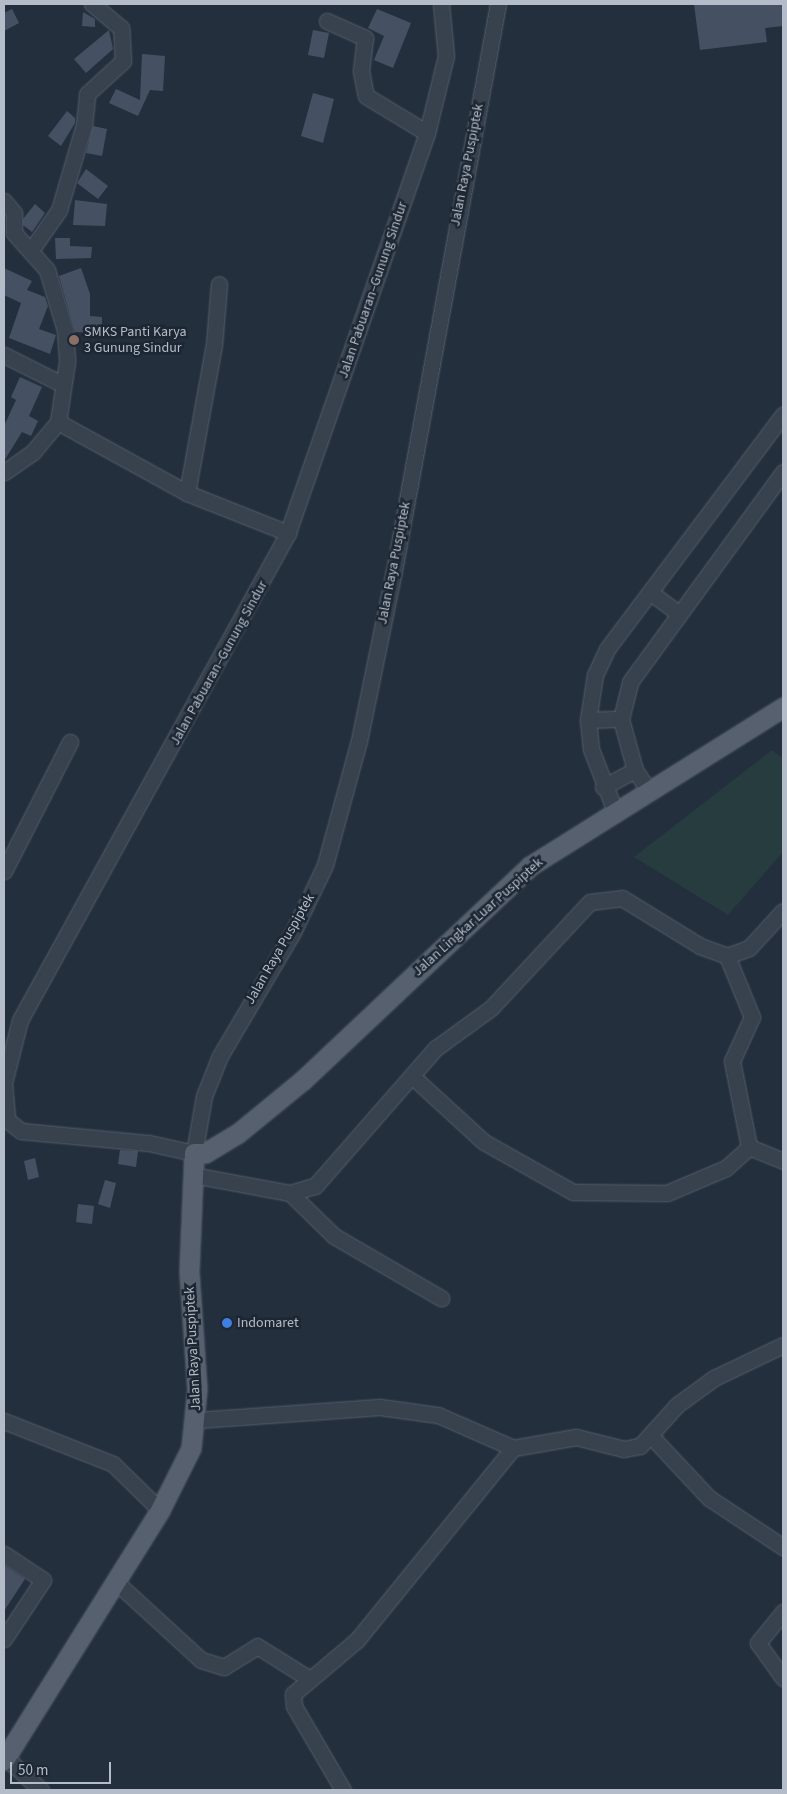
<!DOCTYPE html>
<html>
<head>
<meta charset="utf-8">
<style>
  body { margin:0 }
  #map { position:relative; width:787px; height:1794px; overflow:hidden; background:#242f3e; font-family:"Source Sans 3",sans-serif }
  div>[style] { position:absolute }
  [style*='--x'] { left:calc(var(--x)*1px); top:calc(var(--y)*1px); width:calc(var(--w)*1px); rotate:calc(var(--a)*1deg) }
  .green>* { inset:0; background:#263c3f }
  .building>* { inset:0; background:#455162 }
  .roads { filter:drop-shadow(0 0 1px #565f6c) drop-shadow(0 0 1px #565f6c) }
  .minor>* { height:15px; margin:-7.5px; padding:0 7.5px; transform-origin:7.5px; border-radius:7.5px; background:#38414e }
  .major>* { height:19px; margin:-9.5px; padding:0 9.5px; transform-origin:9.5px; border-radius:9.5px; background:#56606e }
  .dots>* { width:14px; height:14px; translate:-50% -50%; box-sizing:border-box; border:2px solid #1d2633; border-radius:50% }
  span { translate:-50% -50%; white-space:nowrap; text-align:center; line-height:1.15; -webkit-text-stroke:5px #1d2633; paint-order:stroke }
  .street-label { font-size:14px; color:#b4bcc9 }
  .poi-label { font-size:14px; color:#b4bcc9 }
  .left { translate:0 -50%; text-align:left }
  .frame { position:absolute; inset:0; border:5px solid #b4bcc9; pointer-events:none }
  .scale { position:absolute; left:10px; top:1762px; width:101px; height:22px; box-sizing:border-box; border:2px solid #b4bcc9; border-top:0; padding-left:6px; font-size:15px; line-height:18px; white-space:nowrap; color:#b4bcc9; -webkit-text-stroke:4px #1d2633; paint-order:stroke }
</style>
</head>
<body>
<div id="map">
  <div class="green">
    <div style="clip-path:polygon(772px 750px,783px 758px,783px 852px,728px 915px,634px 857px)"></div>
  </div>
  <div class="building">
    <div style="clip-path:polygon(694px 4px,783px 4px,783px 26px,765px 28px,767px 42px,700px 50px)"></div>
    <div style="clip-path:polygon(12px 9px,19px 23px,4px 31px,4px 13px)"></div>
    <div style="clip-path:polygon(377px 9px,411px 23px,393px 68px,374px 60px,384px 36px,368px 28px)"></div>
    <div style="clip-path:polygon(83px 12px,95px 19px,95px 27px,82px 26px)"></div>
    <div style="clip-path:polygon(109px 30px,113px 49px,86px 73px,74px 59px)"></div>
    <div style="clip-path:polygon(313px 30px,329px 33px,324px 58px,308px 55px)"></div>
    <div style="clip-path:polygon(142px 54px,165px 56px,163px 91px,150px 90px,138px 116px,109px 103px,116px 89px,140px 100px)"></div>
    <div style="clip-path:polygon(313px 93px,334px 99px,323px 143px,301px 136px)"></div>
    <div style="clip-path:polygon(67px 111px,75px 118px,75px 123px,61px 146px,48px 136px)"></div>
    <div style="clip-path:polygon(93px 126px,107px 129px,102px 156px,86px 153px)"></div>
    <div style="clip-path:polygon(86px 169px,108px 186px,98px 199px,77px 183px)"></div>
    <div style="clip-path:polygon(75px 200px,107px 204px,105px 226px,73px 225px)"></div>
    <div style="clip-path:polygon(35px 204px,45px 213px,32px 232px,23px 225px,23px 219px)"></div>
    <div style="clip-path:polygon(55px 238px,70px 238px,70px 246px,92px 247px,91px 258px,56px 259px)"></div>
    <div style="clip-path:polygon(4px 268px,32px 281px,27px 290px,45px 297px,48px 306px,39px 329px,56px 335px,50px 354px,9px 338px,21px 303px,4px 295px)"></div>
    <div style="clip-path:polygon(81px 268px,90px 294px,90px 316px,102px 317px,102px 333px,75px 332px,59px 276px)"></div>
    <div style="clip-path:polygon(20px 377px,42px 387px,29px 416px,38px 421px,31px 436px,22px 432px,4px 461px,4px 426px,16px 400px,11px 397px)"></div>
    <div style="clip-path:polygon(120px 1150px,138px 1151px,136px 1167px,118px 1164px)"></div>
    <div style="clip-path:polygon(35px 1158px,39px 1177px,28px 1180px,24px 1161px)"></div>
    <div style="clip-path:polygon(105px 1180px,116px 1183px,110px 1208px,98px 1204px)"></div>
    <div style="clip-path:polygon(78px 1204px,94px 1206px,92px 1224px,76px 1222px)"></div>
    <div style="clip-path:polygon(4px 1565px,25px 1579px,4px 1611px)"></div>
  </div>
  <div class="roads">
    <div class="minor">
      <div style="--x:441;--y:4;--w:52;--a:84.5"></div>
      <div style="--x:446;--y:56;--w:79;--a:103.9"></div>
      <div style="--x:427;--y:133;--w:423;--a:109.2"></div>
      <div style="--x:288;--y:533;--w:556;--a:118.82"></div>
      <div style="--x:20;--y:1020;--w:65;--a:104.3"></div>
      <div style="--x:4;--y:1083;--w:37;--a:85"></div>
      <div style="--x:7;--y:1120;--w:18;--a:38"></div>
      <div style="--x:21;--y:1131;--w:129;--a:5.4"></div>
      <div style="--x:149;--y:1143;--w:46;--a:12.5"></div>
      <div style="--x:194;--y:1153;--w:58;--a:-80"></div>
      <div style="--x:204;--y:1096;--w:43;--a:-68.2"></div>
      <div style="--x:220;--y:1056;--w:142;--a:-59.5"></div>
      <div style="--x:292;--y:934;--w:76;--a:-64.4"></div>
      <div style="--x:325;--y:865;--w:129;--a:-74.7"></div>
      <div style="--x:359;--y:741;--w:174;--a:-78.4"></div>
      <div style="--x:394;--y:571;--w:576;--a:-79.61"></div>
      <div style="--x:327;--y:21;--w:42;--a:24.1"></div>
      <div style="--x:365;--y:38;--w:33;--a:97"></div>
      <div style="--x:361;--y:71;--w:25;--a:79"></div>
      <div style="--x:366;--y:96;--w:71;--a:31.2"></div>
      <div style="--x:4;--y:201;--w:16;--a:50"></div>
      <div style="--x:14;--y:213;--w:20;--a:90"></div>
      <div style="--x:14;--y:233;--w:50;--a:48.3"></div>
      <div style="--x:47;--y:270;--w:63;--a:73.3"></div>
      <div style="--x:65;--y:330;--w:32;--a:86"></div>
      <div style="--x:67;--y:362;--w:61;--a:98.5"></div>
      <div style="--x:58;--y:422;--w:39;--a:130"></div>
      <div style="--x:33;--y:452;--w:35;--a:145"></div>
      <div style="--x:31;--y:250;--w:49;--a:-55"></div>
      <div style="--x:59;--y:210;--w:89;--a:-73.6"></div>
      <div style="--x:84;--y:125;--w:31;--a:-84"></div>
      <div style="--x:87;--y:94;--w:49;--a:-42.5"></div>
      <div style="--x:123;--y:61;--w:33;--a:-93"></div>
      <div style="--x:121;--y:28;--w:38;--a:-140"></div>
      <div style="--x:4;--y:355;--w:65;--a:26.6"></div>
      <div style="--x:58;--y:422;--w:147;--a:28.8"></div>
      <div style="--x:187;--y:493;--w:109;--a:21.6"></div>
      <div style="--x:187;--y:493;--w:150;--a:-79.7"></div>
      <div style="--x:214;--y:345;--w:61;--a:-85.3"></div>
      <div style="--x:650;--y:592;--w:35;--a:37"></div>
      <div style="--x:588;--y:720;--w:33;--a:-2"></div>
      <div style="--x:603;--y:787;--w:36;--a:-28"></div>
      <div style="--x:649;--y:791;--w:25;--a:-124"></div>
      <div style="--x:635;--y:770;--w:53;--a:-105.4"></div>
      <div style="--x:621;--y:719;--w:38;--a:-76"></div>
      <div style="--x:630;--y:682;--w:260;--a:-53.9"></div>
      <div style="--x:615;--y:811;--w:66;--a:-111.2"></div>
      <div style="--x:591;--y:749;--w:29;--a:-96"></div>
      <div style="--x:588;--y:720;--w:46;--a:-81.2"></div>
      <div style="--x:595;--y:675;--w:29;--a:-65"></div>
      <div style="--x:607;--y:649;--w:293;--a:-53.1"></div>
      <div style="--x:4;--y:871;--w:145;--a:-62.9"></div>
      <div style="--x:727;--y:956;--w:66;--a:67.7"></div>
      <div style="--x:752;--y:1017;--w:48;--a:114.4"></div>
      <div style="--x:732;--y:1061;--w:88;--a:78.8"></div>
      <div style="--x:749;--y:1147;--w:37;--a:22"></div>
      <div style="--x:413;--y:1077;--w:96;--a:42.5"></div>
      <div style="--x:484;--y:1142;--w:102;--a:29.3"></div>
      <div style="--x:573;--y:1192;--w:94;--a:0.6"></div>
      <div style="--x:667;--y:1193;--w:64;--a:-23"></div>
      <div style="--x:726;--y:1168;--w:31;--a:-42"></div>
      <div style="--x:193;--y:1175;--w:99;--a:10.5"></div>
      <div style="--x:290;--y:1193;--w:26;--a:-16"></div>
      <div style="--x:315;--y:1186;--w:184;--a:-48.8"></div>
      <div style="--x:436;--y:1048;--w:68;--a:-36"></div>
      <div style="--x:491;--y:1008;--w:145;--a:-47"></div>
      <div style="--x:590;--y:902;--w:32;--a:-7"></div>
      <div style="--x:622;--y:898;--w:92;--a:31.6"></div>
      <div style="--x:700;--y:946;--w:29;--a:20"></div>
      <div style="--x:727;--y:956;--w:23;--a:-20"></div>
      <div style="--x:749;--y:948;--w:50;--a:-47.4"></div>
      <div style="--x:290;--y:1193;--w:62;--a:44.3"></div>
      <div style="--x:334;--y:1236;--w:124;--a:30.1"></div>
      <div style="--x:197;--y:1420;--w:183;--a:-4.1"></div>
      <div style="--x:380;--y:1407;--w:59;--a:7.9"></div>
      <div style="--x:438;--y:1415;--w:82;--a:23.7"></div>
      <div style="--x:513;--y:1448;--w:64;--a:-9.9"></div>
      <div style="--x:576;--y:1437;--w:49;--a:14"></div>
      <div style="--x:624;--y:1449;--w:16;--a:-11"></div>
      <div style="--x:640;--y:1446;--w:55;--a:-47.9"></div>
      <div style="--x:677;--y:1405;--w:46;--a:-36.1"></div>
      <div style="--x:714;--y:1378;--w:76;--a:-25.6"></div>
      <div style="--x:4;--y:1421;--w:117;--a:21.5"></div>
      <div style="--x:113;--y:1464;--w:66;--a:44.4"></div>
      <div style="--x:651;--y:1436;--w:85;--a:46.9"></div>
      <div style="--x:709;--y:1498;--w:89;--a:33.5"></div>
      <div style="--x:4;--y:1554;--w:47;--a:33.7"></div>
      <div style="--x:43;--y:1580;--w:71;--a:123.5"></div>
      <div style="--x:116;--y:1582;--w:115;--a:42.5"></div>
      <div style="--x:201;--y:1660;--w:24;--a:17"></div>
      <div style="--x:224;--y:1667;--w:39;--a:-32"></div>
      <div style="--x:257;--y:1646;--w:60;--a:32.1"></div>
      <div style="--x:783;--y:1612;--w:40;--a:129"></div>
      <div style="--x:758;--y:1643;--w:43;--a:54.5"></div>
      <div style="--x:5;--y:1757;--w:49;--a:42.5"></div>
      <div style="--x:343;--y:1790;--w:97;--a:-120.3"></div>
      <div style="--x:294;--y:1706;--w:12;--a:-95"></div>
      <div style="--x:293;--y:1694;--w:84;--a:-40.2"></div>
      <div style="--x:357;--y:1640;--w:247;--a:-50.9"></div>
    </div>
    <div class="major">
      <div style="--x:4;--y:1760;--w:295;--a:-58"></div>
      <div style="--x:160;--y:1510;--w:69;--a:-63.4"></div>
      <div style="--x:191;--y:1448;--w:59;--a:-84.2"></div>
      <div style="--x:197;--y:1389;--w:118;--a:-93.9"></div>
      <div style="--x:189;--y:1271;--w:118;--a:-87.6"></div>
      <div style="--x:194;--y:1153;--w:11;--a:0"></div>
      <div style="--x:205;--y:1153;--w:37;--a:-31"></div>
      <div style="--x:237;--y:1134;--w:85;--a:-39.3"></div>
      <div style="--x:303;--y:1080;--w:312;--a:-43.3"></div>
      <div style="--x:530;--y:866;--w:299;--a:-32.1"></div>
    </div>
  </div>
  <div class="dots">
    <div style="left:74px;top:340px;background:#8d6e63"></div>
    <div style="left:227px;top:1323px;background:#3f7fe0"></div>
  </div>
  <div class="street-label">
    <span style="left:467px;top:165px;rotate:-79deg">Jalan Raya Puspiptek</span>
    <span style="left:373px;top:290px;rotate:-71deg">Jalan Pabuaran–Gunung Sindur</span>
    <span style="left:394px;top:563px;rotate:-79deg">Jalan Raya Puspiptek</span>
    <span style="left:219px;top:663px;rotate:-61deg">Jalan Pabuaran–Gunung Sindur</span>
    <span style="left:478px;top:917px;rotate:-42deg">Jalan Lingkar Luar Puspiptek</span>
    <span style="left:280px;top:949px;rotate:-60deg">Jalan Raya Puspiptek</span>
    <span style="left:193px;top:1349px;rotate:-93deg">Jalan Raya Puspiptek</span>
  </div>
  <div class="poi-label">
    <span class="left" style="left:84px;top:340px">SMKS Panti Karya<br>3 Gunung Sindur</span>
    <span class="left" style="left:237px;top:1323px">Indomaret</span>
  </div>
  <div class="frame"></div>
  <div class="scale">50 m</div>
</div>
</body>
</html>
